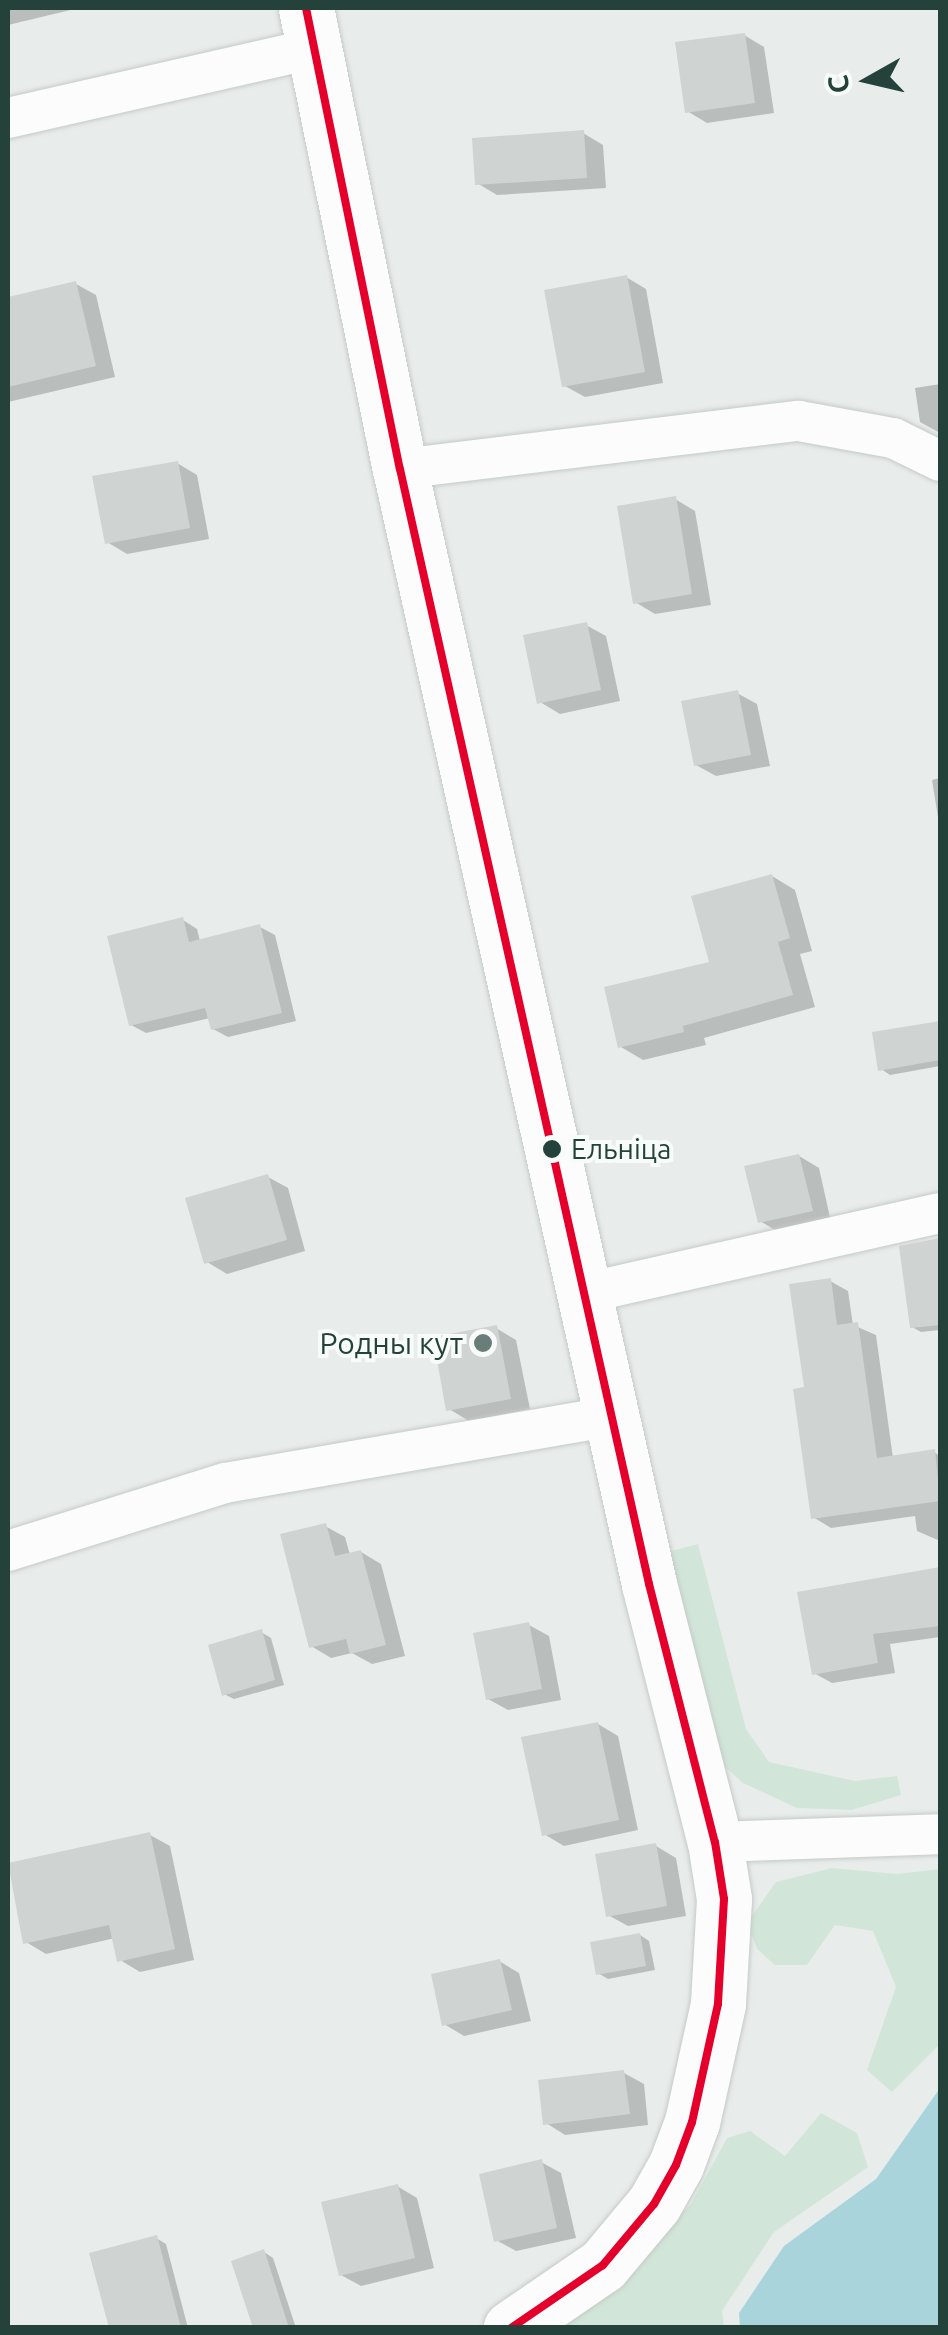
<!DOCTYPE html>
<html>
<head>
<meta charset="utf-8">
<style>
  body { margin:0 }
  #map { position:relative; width:948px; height:2335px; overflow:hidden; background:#e8edeb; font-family:Ubuntu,sans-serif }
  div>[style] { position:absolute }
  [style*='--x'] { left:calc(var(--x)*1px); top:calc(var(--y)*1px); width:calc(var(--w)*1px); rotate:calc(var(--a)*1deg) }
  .green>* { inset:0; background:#d1e6d8 }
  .water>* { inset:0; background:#a9d4db }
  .shadow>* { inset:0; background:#0003 }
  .building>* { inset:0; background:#cfd4d2 }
  .roads { filter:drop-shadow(0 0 2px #c5cac8) drop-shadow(0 0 2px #c5cac8) }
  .street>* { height:40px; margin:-20px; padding:0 20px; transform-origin:20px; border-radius:20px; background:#fcfcfc }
  .secondary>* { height:55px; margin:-27.5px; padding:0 27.5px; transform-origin:27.5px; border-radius:27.5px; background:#fcfcfc }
  .bus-1>* { height:8px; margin:-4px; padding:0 4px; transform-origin:4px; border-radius:4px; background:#e4002b }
  .dots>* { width:28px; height:28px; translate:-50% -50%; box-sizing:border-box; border:5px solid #f7fbf9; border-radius:50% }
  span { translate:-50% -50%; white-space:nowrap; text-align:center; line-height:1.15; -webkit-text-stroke:8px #f7fbf9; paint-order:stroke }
  .bus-label { font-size:28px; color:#24423a }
  .left { translate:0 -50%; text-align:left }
  .poi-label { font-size:30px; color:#24423a }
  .right { translate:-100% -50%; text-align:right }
  .frame { position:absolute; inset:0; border:10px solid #24423a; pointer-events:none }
  .north { position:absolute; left:818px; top:30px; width:100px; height:100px; -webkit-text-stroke:8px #f7fbf9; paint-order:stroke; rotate:262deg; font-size:28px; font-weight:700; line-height:40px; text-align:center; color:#24423a }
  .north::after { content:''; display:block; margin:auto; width:35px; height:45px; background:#24423a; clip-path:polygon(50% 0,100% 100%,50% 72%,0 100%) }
</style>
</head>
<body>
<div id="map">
  <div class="green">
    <div style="clip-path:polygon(698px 1544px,746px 1729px,769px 1762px,855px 1781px,897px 1776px,901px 1795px,852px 1810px,797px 1808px,743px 1783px,709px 1752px,668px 1552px)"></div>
    <div style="clip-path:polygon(832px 1868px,897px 1874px,940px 1869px,940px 2044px,892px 2092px,867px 2070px,896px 1987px,873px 1931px,835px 1925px,807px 1965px,775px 1965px,757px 1949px,747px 1923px,776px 1882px)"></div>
    <div style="clip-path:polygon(821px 2113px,857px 2133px,868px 2167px,774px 2232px,722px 2311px,724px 2327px,554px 2328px,636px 2259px,691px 2204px,727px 2138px,750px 2131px,785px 2156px)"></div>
  </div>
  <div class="water">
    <div style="clip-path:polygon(940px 2088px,940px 2327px,740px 2327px,739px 2313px,784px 2246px,876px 2179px)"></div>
  </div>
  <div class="shadow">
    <div style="clip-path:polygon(8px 8px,79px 8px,8px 25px)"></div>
    <div style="clip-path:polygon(744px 35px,764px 47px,774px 113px,707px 123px,687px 111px)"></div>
    <div style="clip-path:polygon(583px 133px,603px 145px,606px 188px,497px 195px,477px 183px)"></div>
    <div style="clip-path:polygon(626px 277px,646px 289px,663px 383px,585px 397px,565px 386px)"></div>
    <div style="clip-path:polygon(76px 284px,96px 295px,115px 377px,8px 402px,8px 300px)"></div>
    <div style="clip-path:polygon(940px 384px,940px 433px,920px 422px,915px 388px)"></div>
    <div style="clip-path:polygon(177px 463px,197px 475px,209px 539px,127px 554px,107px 542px)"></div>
    <div style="clip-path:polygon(675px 499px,695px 511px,711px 605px,655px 614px,635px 602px)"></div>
    <div style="clip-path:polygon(586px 625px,606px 636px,620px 701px,560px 714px,540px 702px)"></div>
    <div style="clip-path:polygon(737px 693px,757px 704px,770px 766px,716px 776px,696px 765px)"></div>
    <div style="clip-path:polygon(940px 778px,940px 830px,932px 780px)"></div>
    <div style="clip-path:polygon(772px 876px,795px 890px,812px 951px,800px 954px,815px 1007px,704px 1038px,706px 1045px,643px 1060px,621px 1047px,712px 963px)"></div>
    <div style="clip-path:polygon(183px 920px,197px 929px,200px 941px,260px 927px,275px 935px,296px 1021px,228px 1037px,213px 1029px,210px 1018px,146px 1033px,131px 1025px)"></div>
    <div style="clip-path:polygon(940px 1023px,940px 1066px,890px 1075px,881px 1069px,875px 1034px)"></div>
    <div style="clip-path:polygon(799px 1156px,819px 1168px,831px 1222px,780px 1233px,760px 1221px)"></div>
    <div style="clip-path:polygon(268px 1177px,288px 1188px,305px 1251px,227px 1274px,207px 1262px)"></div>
    <div style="clip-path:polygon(940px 1241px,940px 1330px,921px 1332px,912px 1327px,902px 1248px)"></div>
    <div style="clip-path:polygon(830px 1281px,848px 1291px,853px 1325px,876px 1335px,893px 1458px,934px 1452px,940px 1456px,940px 1541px,917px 1531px,915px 1516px,831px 1528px,813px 1517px,807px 1389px)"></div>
    <div style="clip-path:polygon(496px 1328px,516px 1340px,530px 1409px,469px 1421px,449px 1409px)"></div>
    <div style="clip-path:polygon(325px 1526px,345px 1537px,350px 1555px,361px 1552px,381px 1564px,405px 1656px,372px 1664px,352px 1653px,331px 1658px,311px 1646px)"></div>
    <div style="clip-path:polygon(940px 1595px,940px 1637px,890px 1644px,895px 1673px,832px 1683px,814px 1673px,803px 1611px)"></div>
    <div style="clip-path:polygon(529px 1625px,549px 1636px,561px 1700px,508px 1710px,488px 1699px)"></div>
    <div style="clip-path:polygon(261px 1632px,271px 1638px,284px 1685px,234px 1699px,224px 1694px)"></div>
    <div style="clip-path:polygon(598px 1724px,618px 1736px,638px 1830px,564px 1846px,544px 1834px)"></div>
    <div style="clip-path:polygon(150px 1835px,170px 1846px,194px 1960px,140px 1972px,120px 1960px,115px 1938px,46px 1954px,26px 1942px)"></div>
    <div style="clip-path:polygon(656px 1846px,676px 1858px,686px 1916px,628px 1926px,608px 1915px)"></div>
    <div style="clip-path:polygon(640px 1935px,649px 1941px,655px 1970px,608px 1979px,598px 1973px)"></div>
    <div style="clip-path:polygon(499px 1961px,519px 1973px,531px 2021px,464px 2036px,444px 2024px)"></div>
    <div style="clip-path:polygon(624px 2073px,644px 2084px,648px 2125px,565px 2135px,546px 2123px)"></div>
    <div style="clip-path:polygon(541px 2162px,561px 2173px,576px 2238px,516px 2251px,496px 2240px)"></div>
    <div style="clip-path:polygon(397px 2186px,417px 2198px,434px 2268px,361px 2286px,341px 2275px)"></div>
    <div style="clip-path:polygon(156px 2238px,166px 2244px,188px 2328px,111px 2328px)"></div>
    <div style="clip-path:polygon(264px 2252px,273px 2258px,296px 2328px,255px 2328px)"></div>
  </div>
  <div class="building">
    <div style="clip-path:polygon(745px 33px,755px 103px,685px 113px,675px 42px)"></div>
    <div style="clip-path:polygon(584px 130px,587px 178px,475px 185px,472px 138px)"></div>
    <div style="clip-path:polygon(627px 275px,645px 372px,562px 387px,544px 290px)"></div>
    <div style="clip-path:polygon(76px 281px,96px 366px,8px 387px,8px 297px)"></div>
    <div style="clip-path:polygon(178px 461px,190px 528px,105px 544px,92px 476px)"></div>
    <div style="clip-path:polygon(676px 496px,692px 594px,633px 604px,617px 506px)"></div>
    <div style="clip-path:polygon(587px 622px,601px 690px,537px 704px,523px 635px)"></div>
    <div style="clip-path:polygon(738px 690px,751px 755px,694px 766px,681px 701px)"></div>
    <div style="clip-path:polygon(772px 874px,790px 938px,778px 942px,793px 995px,683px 1026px,684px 1032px,618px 1048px,604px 987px,709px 962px,691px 896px)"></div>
    <div style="clip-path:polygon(183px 917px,189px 942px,260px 924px,282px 1013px,211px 1030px,205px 1008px,129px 1026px,107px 936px)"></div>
    <div style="clip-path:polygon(940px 1021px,940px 1060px,878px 1071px,872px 1032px)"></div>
    <div style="clip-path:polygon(799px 1154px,813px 1211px,758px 1223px,744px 1166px)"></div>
    <div style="clip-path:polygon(268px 1174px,287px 1240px,204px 1264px,185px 1198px)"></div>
    <div style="clip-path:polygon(940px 1238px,940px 1325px,910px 1328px,899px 1246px)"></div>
    <div style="clip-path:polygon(831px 1278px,837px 1325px,858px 1322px,877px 1458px,935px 1449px,940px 1501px,811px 1519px,793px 1389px,804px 1387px,789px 1284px)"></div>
    <div style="clip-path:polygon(497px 1325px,511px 1399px,446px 1411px,433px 1337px)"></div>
    <div style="clip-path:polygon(326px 1523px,335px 1556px,361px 1550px,386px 1645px,350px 1654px,346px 1639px,309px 1648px,280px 1534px)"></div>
    <div style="clip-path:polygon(940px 1567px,940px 1626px,873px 1634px,878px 1663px,812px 1675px,797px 1592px)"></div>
    <div style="clip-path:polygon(529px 1622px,542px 1689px,486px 1700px,473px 1633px)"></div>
    <div style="clip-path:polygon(262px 1629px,275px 1680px,222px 1696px,208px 1645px)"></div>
    <div style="clip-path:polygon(598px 1722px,619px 1820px,542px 1836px,521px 1737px)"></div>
    <div style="clip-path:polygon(150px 1832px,175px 1949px,117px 1962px,109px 1925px,23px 1944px,8px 1863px)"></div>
    <div style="clip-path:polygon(656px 1843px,667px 1906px,606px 1917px,595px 1854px)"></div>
    <div style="clip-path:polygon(640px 1933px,646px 1966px,596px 1975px,590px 1942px)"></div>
    <div style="clip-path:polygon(500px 1959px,512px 2010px,442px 2026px,431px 1974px)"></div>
    <div style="clip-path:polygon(624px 2070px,630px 2114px,543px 2125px,538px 2080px)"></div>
    <div style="clip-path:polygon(542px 2159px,557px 2228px,494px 2242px,479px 2174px)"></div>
    <div style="clip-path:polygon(398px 2184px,415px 2258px,339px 2276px,321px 2202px)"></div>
    <div style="clip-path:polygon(157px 2235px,181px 2328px,109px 2328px,89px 2253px)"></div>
    <div style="clip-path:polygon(264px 2249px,289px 2328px,253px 2328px,231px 2261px)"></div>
  </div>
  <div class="roads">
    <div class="street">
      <div style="--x:8;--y:118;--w:315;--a:-12.8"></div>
      <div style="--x:400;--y:469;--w:402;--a:-6.9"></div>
      <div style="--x:799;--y:421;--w:96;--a:10.3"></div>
      <div style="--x:893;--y:438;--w:52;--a:26.1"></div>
      <div style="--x:585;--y:1293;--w:364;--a:-12.7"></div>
      <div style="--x:8;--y:1551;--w:227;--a:-17.4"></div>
      <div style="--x:225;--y:1483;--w:392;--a:-9.8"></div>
      <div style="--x:715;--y:1842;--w:225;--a:-2"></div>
    </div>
    <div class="secondary">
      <div style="--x:306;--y:8;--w:470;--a:78.5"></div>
      <div style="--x:400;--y:469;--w:1142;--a:77.41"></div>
      <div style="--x:649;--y:1584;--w:266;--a:75.7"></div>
      <div style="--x:715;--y:1842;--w:58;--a:81"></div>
      <div style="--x:724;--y:1899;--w:105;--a:93.3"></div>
      <div style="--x:718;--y:2004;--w:121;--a:102.4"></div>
      <div style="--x:692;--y:2122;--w:46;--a:110.4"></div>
      <div style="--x:676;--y:2165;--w:45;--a:119.4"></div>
      <div style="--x:654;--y:2204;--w:80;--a:129.9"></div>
      <div style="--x:603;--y:2265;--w:112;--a:145.6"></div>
    </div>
  </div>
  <div class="bus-1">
    <div style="--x:306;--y:8;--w:470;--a:78.5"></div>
    <div style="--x:400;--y:469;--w:1142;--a:77.41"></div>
    <div style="--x:649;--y:1584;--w:266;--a:75.7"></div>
    <div style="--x:715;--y:1842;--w:58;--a:81"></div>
    <div style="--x:724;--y:1899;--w:105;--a:93.3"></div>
    <div style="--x:718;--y:2004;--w:121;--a:102.4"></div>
    <div style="--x:692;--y:2122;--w:46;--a:110.4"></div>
    <div style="--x:676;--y:2165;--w:45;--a:119.4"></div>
    <div style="--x:654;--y:2204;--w:80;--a:129.9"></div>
    <div style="--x:603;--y:2265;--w:112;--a:145.6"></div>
  </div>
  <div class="dots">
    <div style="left:552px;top:1149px;background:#24423a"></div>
    <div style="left:483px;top:1343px;background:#697e78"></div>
  </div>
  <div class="bus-label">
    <span class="left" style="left:571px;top:1149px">Ельніца</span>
  </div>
  <div class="poi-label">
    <span class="right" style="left:463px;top:1343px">Родны кут</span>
  </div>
  <div class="frame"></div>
  <div class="north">С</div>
</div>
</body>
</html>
